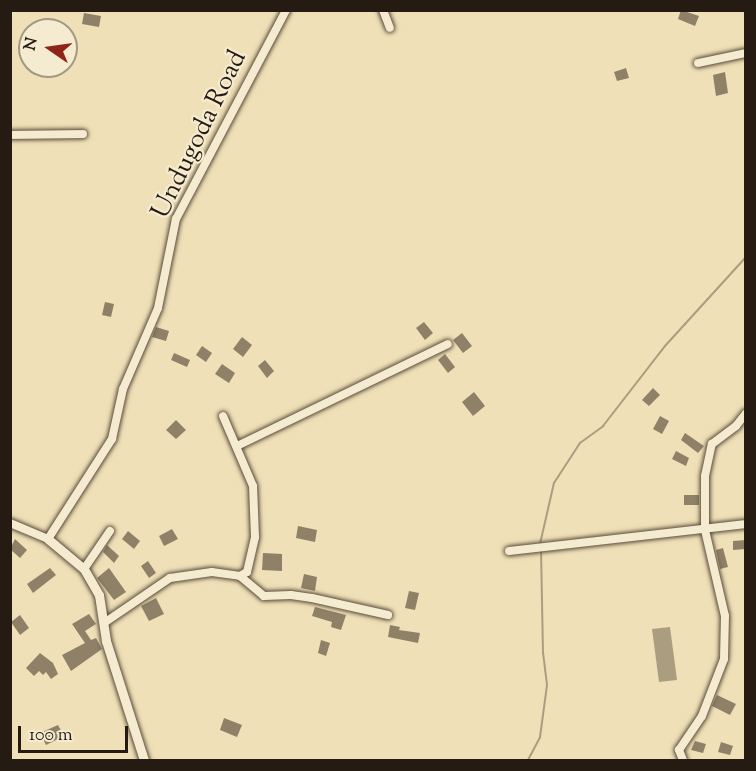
<!DOCTYPE html>
<html>
<head>
<meta charset="utf-8">
<style>
  body { margin:0 }
  #map { position:relative; width:756px; height:771px; overflow:hidden; background:#f0e0b7; font-family:"Sorts Mill Goudy",serif }
  div>[style] { position:absolute }
  [style*='--x'] { left:calc(var(--x)*1px); top:calc(var(--y)*1px); width:calc(var(--w)*1px); rotate:calc(var(--a)*1deg) }
  .water>* { inset:0; background:#ab9d7f }
  .stream>* { height:2px; margin:-1px; padding:0 1px; transform-origin:1px; border-radius:1px; background:#ab9d7f }
  .building>* { inset:0; background:#8f8168 }
  .roads { filter:drop-shadow(0 0 2px #584c3b) drop-shadow(0 0 2px #584c3b) }
  .minor>* { height:8px; margin:-4px; padding:0 4px; transform-origin:4px; border-radius:4px; background:#f5ebd0 }
  .tertiary>* { height:9px; margin:-4.5px; padding:0 4.5px; transform-origin:4.5px; border-radius:4.5px; background:#f5ebd0 }
  span { translate:-50% -50%; white-space:nowrap; text-align:center; line-height:1.15; -webkit-text-stroke:4.5px #f5ebd0; paint-order:stroke }
  .street-label { font-size:26px; color:#261b12 }
  .frame { position:absolute; inset:0; border:12px solid #261b12; pointer-events:none }
  .north { position:absolute; left:18px; top:18px; width:60px; height:60px; box-sizing:border-box; background:#f5ebd0; border:2px solid #a29884; border-radius:50%; rotate:283deg; font-size:16px; font-weight:700; line-height:24px; text-align:center; color:#261b12 }
  .north::after { content:''; display:block; margin:auto; width:21px; height:27px; background:#8f2418; clip-path:polygon(50% 0,100% 100%,50% 72%,0 100%) }
  .scale { position:absolute; left:18px; top:726px; width:110px; height:27px; box-sizing:border-box; border:3px solid #261b12; border-top:0; padding-left:8px; font-size:18px; line-height:21px; white-space:nowrap; color:#261b12; -webkit-text-stroke:4px #f5ebd0; paint-order:stroke }
</style>
</head>
<body>
<div id="map">
  <div class="water">
    <div style="clip-path:polygon(670px 627px,677px 680px,659px 682px,652px 629px)"></div>
  </div>
  <div class="stream">
    <div style="--x:540;--y:544;--w:63;--a:-77.1"></div>
    <div style="--x:554;--y:483;--w:48;--a:-57"></div>
    <div style="--x:580;--y:443;--w:29;--a:-36"></div>
    <div style="--x:603;--y:426;--w:101;--a:-52.2"></div>
    <div style="--x:665;--y:346;--w:120;--a:-47.7"></div>
    <div style="--x:528;--y:760;--w:26;--a:-62"></div>
    <div style="--x:540;--y:737;--w:52;--a:-82.3"></div>
    <div style="--x:547;--y:685;--w:32;--a:-97"></div>
    <div style="--x:543;--y:653;--w:103;--a:-91.1"></div>
  </div>
  <div class="building">
    <div style="clip-path:polygon(681px 10px,699px 16px,695px 26px,678px 19px)"></div>
    <div style="clip-path:polygon(84px 13px,101px 16px,99px 27px,82px 24px)"></div>
    <div style="clip-path:polygon(626px 68px,629px 78px,617px 81px,614px 72px)"></div>
    <div style="clip-path:polygon(725px 72px,728px 93px,716px 96px,713px 75px)"></div>
    <div style="clip-path:polygon(105px 302px,114px 304px,111px 317px,102px 315px)"></div>
    <div style="clip-path:polygon(424px 322px,433px 333px,425px 340px,416px 328px)"></div>
    <div style="clip-path:polygon(156px 327px,169px 331px,166px 341px,152px 337px)"></div>
    <div style="clip-path:polygon(462px 333px,472px 346px,463px 353px,453px 340px)"></div>
    <div style="clip-path:polygon(242px 337px,252px 345px,243px 357px,233px 349px)"></div>
    <div style="clip-path:polygon(202px 346px,212px 353px,206px 362px,196px 355px)"></div>
    <div style="clip-path:polygon(174px 353px,190px 360px,187px 367px,171px 360px)"></div>
    <div style="clip-path:polygon(445px 354px,455px 367px,448px 373px,438px 360px)"></div>
    <div style="clip-path:polygon(265px 360px,274px 371px,267px 378px,258px 366px)"></div>
    <div style="clip-path:polygon(222px 364px,235px 373px,229px 383px,215px 374px)"></div>
    <div style="clip-path:polygon(653px 388px,660px 395px,649px 406px,642px 400px)"></div>
    <div style="clip-path:polygon(474px 392px,485px 406px,473px 416px,462px 402px)"></div>
    <div style="clip-path:polygon(660px 416px,669px 421px,662px 434px,653px 429px)"></div>
    <div style="clip-path:polygon(176px 420px,186px 430px,176px 439px,166px 430px)"></div>
    <div style="clip-path:polygon(685px 433px,704px 446px,698px 453px,681px 440px)"></div>
    <div style="clip-path:polygon(676px 451px,689px 458px,686px 466px,672px 459px)"></div>
    <div style="clip-path:polygon(684px 495px,699px 495px,699px 505px,684px 505px)"></div>
    <div style="clip-path:polygon(298px 526px,317px 530px,315px 542px,296px 538px)"></div>
    <div style="clip-path:polygon(172px 529px,178px 539px,164px 546px,159px 536px)"></div>
    <div style="clip-path:polygon(128px 531px,140px 541px,134px 549px,122px 539px)"></div>
    <div style="clip-path:polygon(15px 539px,27px 550px,20px 558px,10px 549px)"></div>
    <div style="clip-path:polygon(746px 540px,746px 549px,733px 550px,733px 541px)"></div>
    <div style="clip-path:polygon(107px 545px,119px 556px,114px 563px,103px 552px)"></div>
    <div style="clip-path:polygon(723px 548px,728px 567px,720px 569px,716px 550px)"></div>
    <div style="clip-path:polygon(263px 553px,282px 554px,282px 571px,262px 570px)"></div>
    <div style="clip-path:polygon(148px 561px,156px 573px,149px 578px,141px 566px)"></div>
    <div style="clip-path:polygon(50px 568px,56px 575px,33px 593px,27px 584px)"></div>
    <div style="clip-path:polygon(109px 568px,126px 592px,114px 600px,97px 578px)"></div>
    <div style="clip-path:polygon(304px 574px,317px 577px,315px 591px,301px 588px)"></div>
    <div style="clip-path:polygon(409px 591px,419px 593px,415px 610px,405px 608px)"></div>
    <div style="clip-path:polygon(156px 598px,164px 614px,149px 621px,141px 606px)"></div>
    <div style="clip-path:polygon(315px 607px,346px 615px,341px 630px,331px 627px,332px 622px,312px 616px)"></div>
    <div style="clip-path:polygon(89px 614px,96px 624px,85px 631px,91px 640px,96px 638px,102px 649px,71px 671px,62px 655px,85px 643px,72px 624px)"></div>
    <div style="clip-path:polygon(20px 615px,29px 628px,20px 635px,11px 622px)"></div>
    <div style="clip-path:polygon(390px 625px,400px 627px,399px 630px,420px 633px,418px 643px,388px 637px)"></div>
    <div style="clip-path:polygon(321px 640px,330px 643px,326px 656px,318px 653px)"></div>
    <div style="clip-path:polygon(40px 653px,53px 663px,58px 674px,51px 679px,46px 672px,43px 675px,39px 671px,34px 676px,26px 668px)"></div>
    <div style="clip-path:polygon(717px 695px,736px 704px,730px 715px,712px 706px)"></div>
    <div style="clip-path:polygon(224px 718px,242px 725px,237px 737px,220px 730px)"></div>
    <div style="clip-path:polygon(58px 725px,64px 736px,46px 745px,40px 733px)"></div>
    <div style="clip-path:polygon(695px 741px,706px 744px,703px 753px,691px 750px)"></div>
    <div style="clip-path:polygon(721px 742px,733px 746px,730px 755px,718px 752px)"></div>
  </div>
  <div class="roads">
    <div class="minor">
      <div style="--x:383;--y:10;--w:19;--a:69"></div>
      <div style="--x:698;--y:63;--w:49;--a:-11.8"></div>
      <div style="--x:10;--y:135;--w:73;--a:-0.8"></div>
      <div style="--x:237;--y:446;--w:234;--a:-25.8"></div>
      <div style="--x:10;--y:523;--w:41;--a:22.8"></div>
      <div style="--x:48;--y:539;--w:119;--a:-57.4"></div>
      <div style="--x:112;--y:439;--w:51;--a:-77.6"></div>
      <div style="--x:123;--y:389;--w:88;--a:-66.6"></div>
      <div style="--x:158;--y:308;--w:91;--a:-78.6"></div>
      <div style="--x:176;--y:219;--w:236;--a:-62.2"></div>
      <div style="--x:509;--y:551;--w:239;--a:-6.5"></div>
      <div style="--x:84;--y:569;--w:46;--a:-55.6"></div>
      <div style="--x:240;--y:576;--w:31;--a:40"></div>
      <div style="--x:264;--y:596;--w:27;--a:-2"></div>
      <div style="--x:291;--y:595;--w:21;--a:8"></div>
      <div style="--x:312;--y:598;--w:78;--a:12.6"></div>
      <div style="--x:104;--y:623;--w:80;--a:-34.3"></div>
      <div style="--x:170;--y:578;--w:42;--a:-8.1"></div>
      <div style="--x:212;--y:572;--w:28;--a:8"></div>
      <div style="--x:240;--y:576;--w:8;--a:-30"></div>
      <div style="--x:247;--y:572;--w:36;--a:-77"></div>
      <div style="--x:255;--y:537;--w:51;--a:-92.2"></div>
      <div style="--x:253;--y:486;--w:76;--a:-113.2"></div>
      <div style="--x:683;--y:760;--w:11;--a:-112"></div>
      <div style="--x:679;--y:750;--w:41;--a:-55.9"></div>
      <div style="--x:702;--y:716;--w:61;--a:-68.9"></div>
      <div style="--x:724;--y:659;--w:43;--a:-88.7"></div>
      <div style="--x:725;--y:616;--w:88;--a:-103.1"></div>
      <div style="--x:705;--y:530;--w:54;--a:-90"></div>
      <div style="--x:705;--y:476;--w:33;--a:-78"></div>
      <div style="--x:712;--y:444;--w:30;--a:-37"></div>
      <div style="--x:736;--y:426;--w:16;--a:-52"></div>
    </div>
    <div class="tertiary">
      <div style="--x:48;--y:539;--w:47;--a:39.8"></div>
      <div style="--x:84;--y:569;--w:30;--a:60"></div>
      <div style="--x:99;--y:595;--w:47;--a:81.3"></div>
      <div style="--x:106;--y:641;--w:125;--a:72.3"></div>
    </div>
  </div>
  <div class="street-label">
    <span style="left:200px;top:135px;rotate:-64deg">Undugoda Road</span>
  </div>
  <div class="frame"></div>
  <div class="north">N</div>
  <div class="scale">100 m</div>
</div>
</body>
</html>
